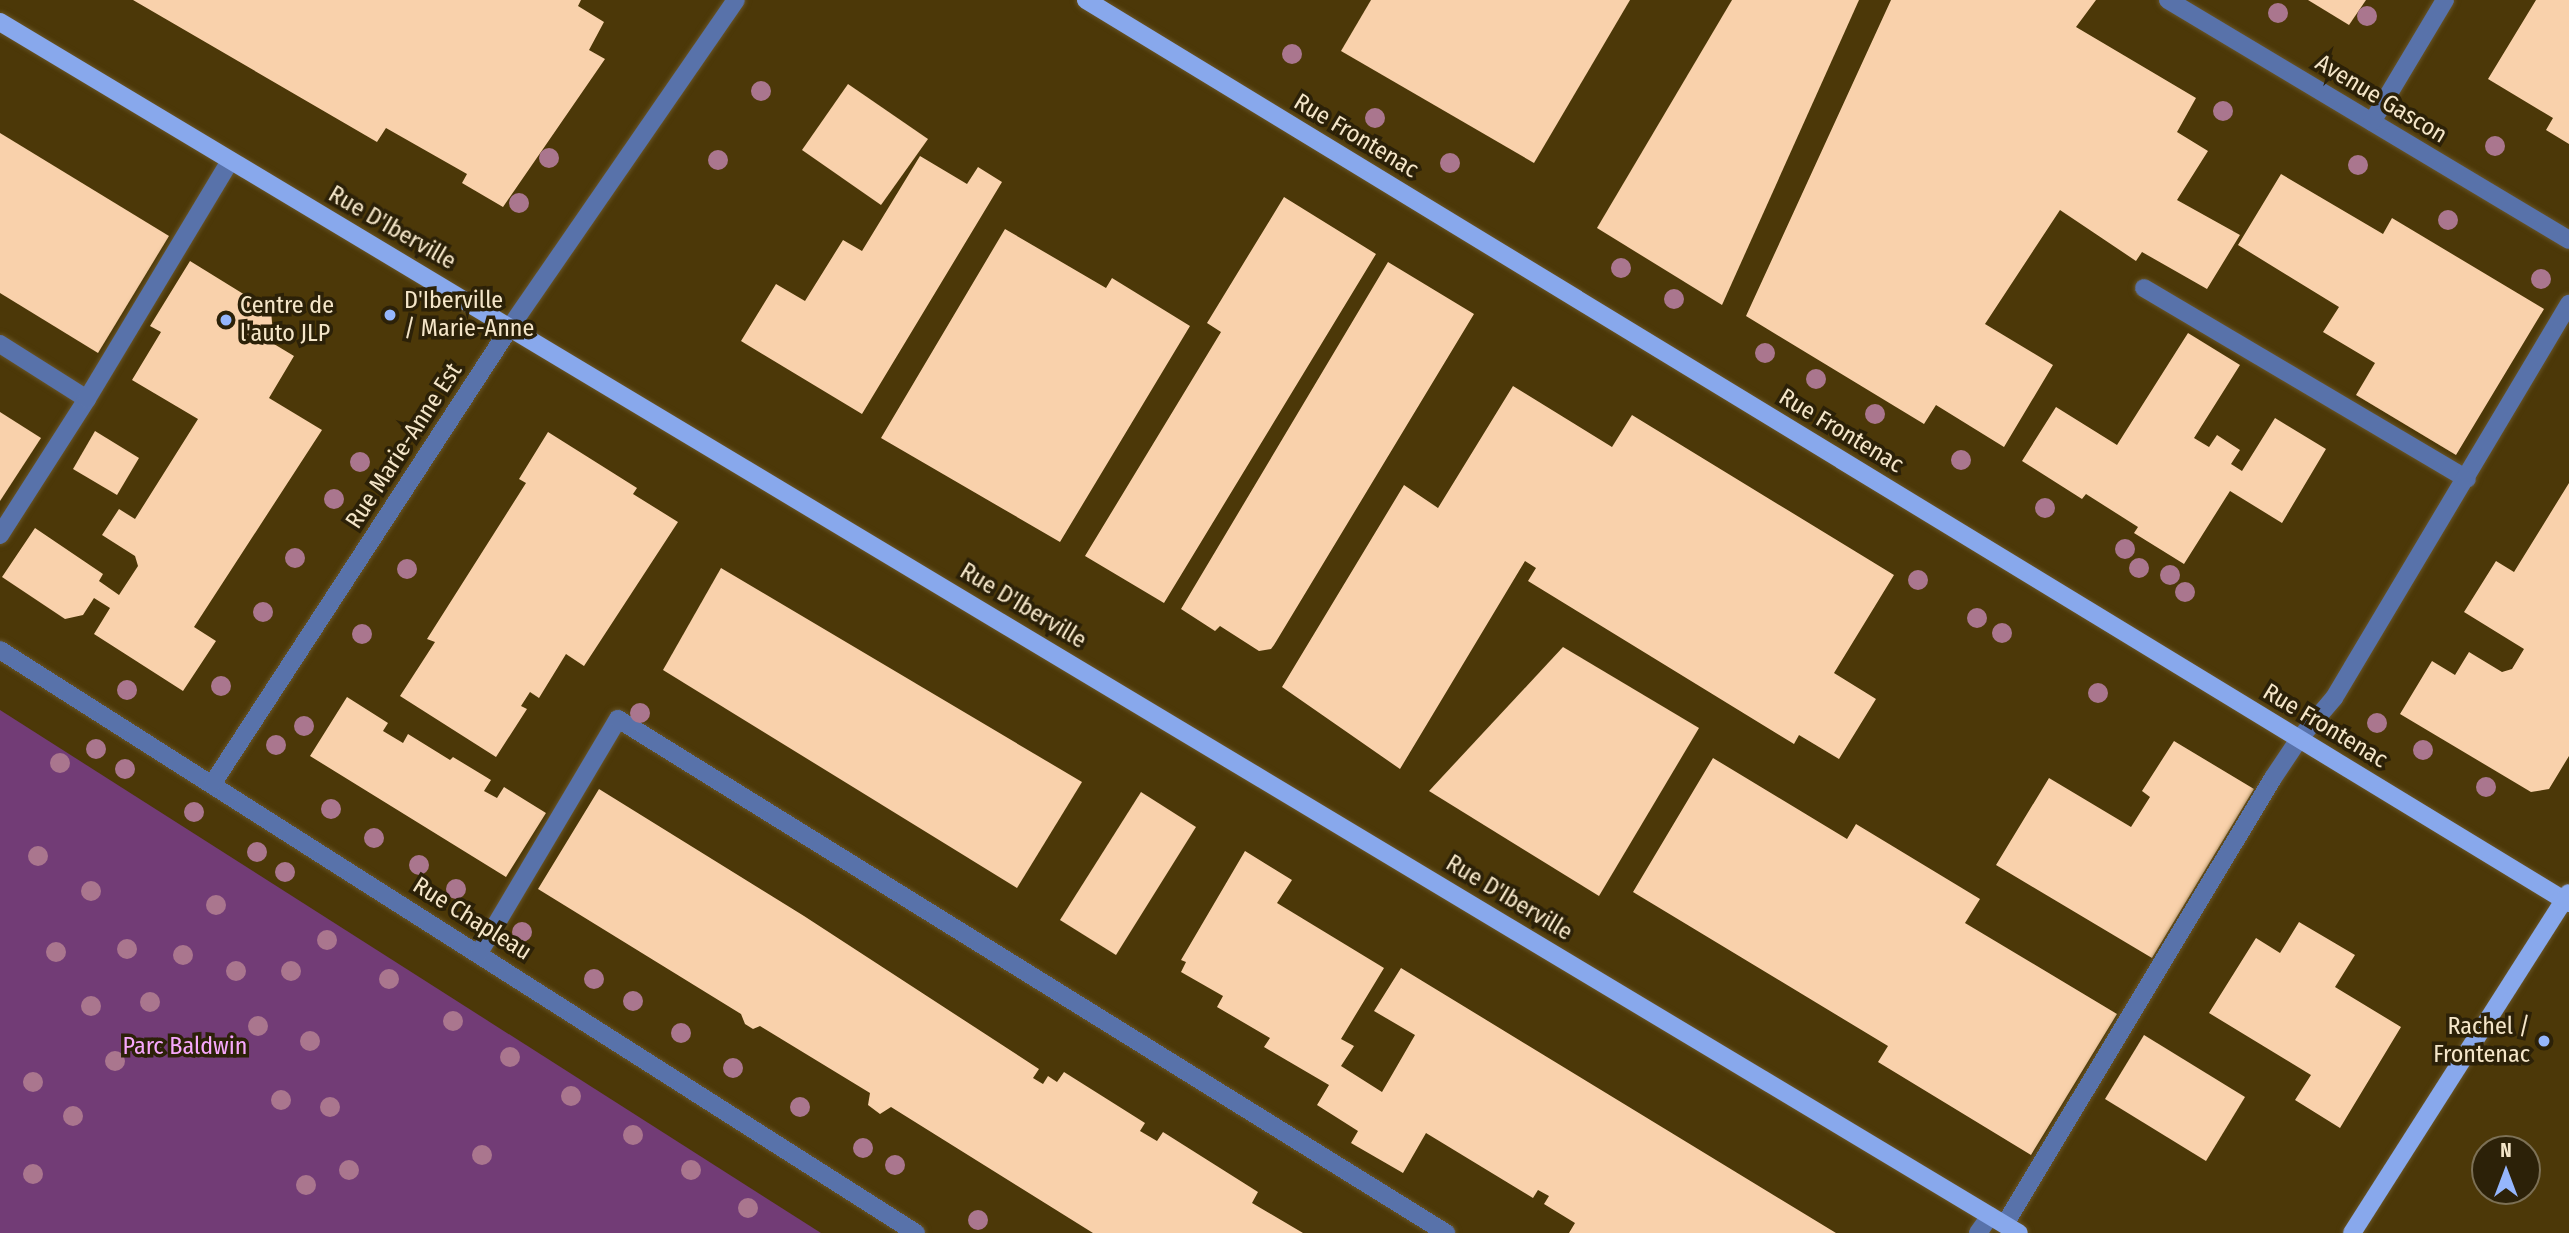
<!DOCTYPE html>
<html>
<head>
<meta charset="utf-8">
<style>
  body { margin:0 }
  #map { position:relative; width:2569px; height:1233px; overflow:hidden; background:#4c3808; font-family:"Fira Sans Condensed",sans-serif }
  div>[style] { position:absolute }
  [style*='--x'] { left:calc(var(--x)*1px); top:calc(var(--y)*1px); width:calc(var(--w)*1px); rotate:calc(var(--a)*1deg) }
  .green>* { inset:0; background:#723c76 }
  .building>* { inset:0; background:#f9d1ab }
  .roads { filter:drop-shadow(0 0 2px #675427) drop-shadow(0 0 2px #675427) }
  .minor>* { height:18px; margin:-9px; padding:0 9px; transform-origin:9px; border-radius:9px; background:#5872aa }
  .major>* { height:18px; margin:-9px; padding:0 9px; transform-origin:9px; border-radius:9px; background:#88a8ec }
  .trees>* { width:20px; height:20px; margin:-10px; border-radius:50%; background:#aa768e }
  .dots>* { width:19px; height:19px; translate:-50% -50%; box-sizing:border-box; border:4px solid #2c2108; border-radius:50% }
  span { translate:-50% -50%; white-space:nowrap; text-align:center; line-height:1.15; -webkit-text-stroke:7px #2c2108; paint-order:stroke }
  .street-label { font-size:24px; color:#f5e6c9 }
  .poi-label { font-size:24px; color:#f5e6c9 }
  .left { translate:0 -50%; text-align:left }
  .right { translate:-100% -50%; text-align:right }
  .park-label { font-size:24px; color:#f7a8fc }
  .north { position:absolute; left:2471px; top:1135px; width:70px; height:70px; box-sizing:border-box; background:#2c2108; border:2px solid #7c7055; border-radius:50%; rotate:0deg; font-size:19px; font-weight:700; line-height:28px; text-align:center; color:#f5e6c9 }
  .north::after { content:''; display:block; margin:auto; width:24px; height:32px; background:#95b6fd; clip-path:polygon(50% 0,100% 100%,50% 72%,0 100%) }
</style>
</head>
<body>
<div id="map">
  <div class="green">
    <div style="clip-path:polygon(0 710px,821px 1233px,0 1233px)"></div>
  </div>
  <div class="building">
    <div style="clip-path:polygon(133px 0,581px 0,578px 6px,604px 22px,589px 50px,605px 59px,503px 207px,462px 183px,467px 174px,386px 128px,377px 142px)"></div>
    <div style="clip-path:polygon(1371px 0,1630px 0,1534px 163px,1341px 51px)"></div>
    <div style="clip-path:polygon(1732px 0,1859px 0,1722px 305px,1597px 228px)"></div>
    <div style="clip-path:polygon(1891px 0,2096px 0,2076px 27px,2196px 98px,2177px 132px,2208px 151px,2177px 200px,2240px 235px,2207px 289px,2142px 252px,2136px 261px,2060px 210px,1985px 324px,2053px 365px,2004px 447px,1936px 405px,1924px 424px,1746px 316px)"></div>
    <div style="clip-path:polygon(2308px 0,2366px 0,2349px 25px)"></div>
    <div style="clip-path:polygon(2536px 0,2569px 0,2569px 144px,2546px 130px,2553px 118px,2488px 79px)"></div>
    <div style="clip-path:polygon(848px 84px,928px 139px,881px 205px,802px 150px)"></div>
    <div style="clip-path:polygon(0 133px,169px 236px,98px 353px,0 293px)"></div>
    <div style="clip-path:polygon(920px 156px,967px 184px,978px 167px,1002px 182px,862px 414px,741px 341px,776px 284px,805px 301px,843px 240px,862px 251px)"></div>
    <div style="clip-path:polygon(2281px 174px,2383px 234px,2392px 218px,2544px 309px,2456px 455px,2356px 395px,2375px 363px,2323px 332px,2339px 307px,2238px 245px)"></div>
    <div style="clip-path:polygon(1284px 197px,1376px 254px,1164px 603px,1085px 556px,1221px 332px,1207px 323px)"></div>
    <div style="clip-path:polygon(1005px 229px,1106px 288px,1112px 278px,1190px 326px,1060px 542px,881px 438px)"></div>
    <div style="clip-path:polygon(190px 261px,271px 311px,274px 344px,294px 356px,269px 398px,322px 430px,194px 627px,216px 641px,183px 691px,94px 634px,110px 608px,94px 598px,83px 615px,65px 619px,2px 577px,35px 528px,103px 574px,99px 581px,119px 595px,138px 566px,135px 556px,102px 535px,119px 509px,135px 519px,198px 419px,132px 380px,161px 332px,150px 326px)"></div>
    <div style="clip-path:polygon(1388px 262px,1474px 314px,1274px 645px,1271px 649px,1259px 651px,1220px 626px,1215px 631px,1181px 609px)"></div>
    <div style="clip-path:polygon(2188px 333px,2240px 365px,2194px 438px,2209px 447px,2217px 435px,2240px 450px,2231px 464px,2242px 471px,2275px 418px,2326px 449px,2282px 523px,2230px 491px,2184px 564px,2134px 533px,2138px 527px,2086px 494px,2082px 499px,2022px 461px,2056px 407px,2117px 445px)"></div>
    <div style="clip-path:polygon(1513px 386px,1612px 447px,1632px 415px,1894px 575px,1834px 673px,1876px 699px,1839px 759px,1799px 735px,1794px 744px,1528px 581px,1536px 568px,1525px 561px,1400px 769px,1282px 687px,1404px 485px,1438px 508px)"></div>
    <div style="clip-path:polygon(0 412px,41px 438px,0 501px)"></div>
    <div style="clip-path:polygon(95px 431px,139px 458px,117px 495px,73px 469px)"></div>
    <div style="clip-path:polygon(548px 432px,637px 488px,633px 494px,678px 522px,584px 666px,566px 654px,539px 698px,530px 692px,521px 706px,527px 709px,496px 757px,400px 696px,435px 642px,427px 639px,526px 483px,519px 479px)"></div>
    <div style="clip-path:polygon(2569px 483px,2569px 756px,2549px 789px,2531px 792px,2400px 714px,2432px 661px,2455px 675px,2469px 652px,2502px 672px,2512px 669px,2524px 649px,2464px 612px,2496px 561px,2514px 572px)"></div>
    <div style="clip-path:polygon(721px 568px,1082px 782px,1017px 888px,663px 670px)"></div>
    <div style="clip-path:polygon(1563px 647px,1699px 728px,1599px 896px,1429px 791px)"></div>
    <div style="clip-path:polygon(347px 697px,388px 723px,383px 731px,403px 743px,408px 734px,450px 760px,453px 757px,491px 780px,484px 791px,497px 798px,504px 787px,546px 813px,506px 877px,310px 756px)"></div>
    <div style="clip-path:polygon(2174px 741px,2254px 789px,2152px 958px,1996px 865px,2049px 778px,2131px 827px,2150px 797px,2142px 791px)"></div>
    <div style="clip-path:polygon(1713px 758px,1847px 839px,1856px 824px,1980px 899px,1965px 923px,2117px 1014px,2031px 1155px,1878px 1062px,1888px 1046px,1633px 892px)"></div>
    <div style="clip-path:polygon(599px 789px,804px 916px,1039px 1069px,1033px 1078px,1043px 1084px,1048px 1076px,1057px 1082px,1064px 1072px,1145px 1123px,1140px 1131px,1157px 1141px,1163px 1132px,1258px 1192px,1252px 1203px,1303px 1233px,1093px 1233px,891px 1107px,880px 1114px,868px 1105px,870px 1093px,760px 1026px,753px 1029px,745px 1024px,741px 1014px,538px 889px)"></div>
    <div style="clip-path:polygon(1141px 792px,1196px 827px,1116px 955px,1060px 920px)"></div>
    <div style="clip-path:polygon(1245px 851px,1292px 880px,1277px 903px,1384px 968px,1341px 1039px,1354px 1046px,1341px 1066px,1382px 1092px,1415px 1035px,1374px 1011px,1401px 968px,1836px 1233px,1569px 1233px,1575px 1223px,1544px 1204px,1549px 1196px,1538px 1190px,1533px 1198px,1426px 1133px,1403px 1173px,1351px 1143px,1358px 1131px,1317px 1105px,1329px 1085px,1264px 1047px,1270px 1038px,1217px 1007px,1223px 996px,1181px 972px,1186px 962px,1181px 960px)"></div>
    <div style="clip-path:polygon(2299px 922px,2355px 955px,2335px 987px,2401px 1027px,2340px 1128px,2295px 1100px,2311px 1075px,2209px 1013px,2256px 938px,2280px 953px)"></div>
    <div style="clip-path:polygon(2144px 1035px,2245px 1097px,2206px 1161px,2105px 1099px)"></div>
  </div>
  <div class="roads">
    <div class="minor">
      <div style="--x:2168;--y:0;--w:467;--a:30.9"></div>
      <div style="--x:2372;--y:122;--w:142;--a:-59.1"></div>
      <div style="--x:2144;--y:288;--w:375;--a:30.6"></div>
      <div style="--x:0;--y:344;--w:103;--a:32.3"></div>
      <div style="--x:0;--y:535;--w:161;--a:-57.4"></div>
      <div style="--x:87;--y:399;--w:278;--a:-59"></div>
      <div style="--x:0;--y:650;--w:1086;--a:32.48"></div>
      <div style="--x:213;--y:783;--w:546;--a:-56.89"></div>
      <div style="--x:511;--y:326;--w:396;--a:-55.4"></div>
      <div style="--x:479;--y:953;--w:272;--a:-59.3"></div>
      <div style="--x:618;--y:719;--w:975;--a:31.83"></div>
      <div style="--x:2005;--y:1224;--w:520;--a:-59"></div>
      <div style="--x:2273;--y:778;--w:47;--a:-56.3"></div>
      <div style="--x:2299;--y:739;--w:54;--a:-49.5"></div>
      <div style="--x:2334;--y:698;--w:459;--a:-59.2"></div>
      <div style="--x:1978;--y:1233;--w:21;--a:-55"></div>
    </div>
    <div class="major">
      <div style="--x:1086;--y:0;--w:1736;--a:31.34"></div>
      <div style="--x:0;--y:22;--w:2354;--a:30.96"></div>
      <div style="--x:2352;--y:1233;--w:403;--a:-57.5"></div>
    </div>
  </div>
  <div class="trees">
    <div style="left:2278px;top:13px"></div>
    <div style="left:2367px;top:16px"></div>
    <div style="left:1292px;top:54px"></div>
    <div style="left:761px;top:91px"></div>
    <div style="left:2223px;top:111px"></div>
    <div style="left:1375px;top:118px"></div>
    <div style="left:2495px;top:146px"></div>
    <div style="left:549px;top:158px"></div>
    <div style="left:718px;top:160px"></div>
    <div style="left:1450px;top:163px"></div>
    <div style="left:2358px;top:165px"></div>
    <div style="left:519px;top:203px"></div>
    <div style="left:2448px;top:220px"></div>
    <div style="left:1621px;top:268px"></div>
    <div style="left:2541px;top:279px"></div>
    <div style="left:1674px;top:299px"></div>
    <div style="left:1765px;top:353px"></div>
    <div style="left:1816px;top:379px"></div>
    <div style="left:1875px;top:414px"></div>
    <div style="left:1961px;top:460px"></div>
    <div style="left:360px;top:462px"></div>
    <div style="left:334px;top:499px"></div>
    <div style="left:2045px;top:508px"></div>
    <div style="left:2125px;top:549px"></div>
    <div style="left:295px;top:558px"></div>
    <div style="left:2139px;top:568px"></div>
    <div style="left:407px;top:569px"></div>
    <div style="left:2170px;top:575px"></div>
    <div style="left:1918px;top:580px"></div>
    <div style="left:2185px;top:592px"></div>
    <div style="left:263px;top:612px"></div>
    <div style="left:1977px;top:618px"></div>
    <div style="left:2002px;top:633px"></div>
    <div style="left:362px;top:634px"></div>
    <div style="left:221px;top:686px"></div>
    <div style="left:127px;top:690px"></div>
    <div style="left:2098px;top:693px"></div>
    <div style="left:640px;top:713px"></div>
    <div style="left:2377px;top:723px"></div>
    <div style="left:304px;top:726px"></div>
    <div style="left:276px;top:745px"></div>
    <div style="left:96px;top:749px"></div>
    <div style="left:2423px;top:750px"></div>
    <div style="left:60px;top:763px"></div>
    <div style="left:125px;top:769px"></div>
    <div style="left:2486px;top:787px"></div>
    <div style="left:331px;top:809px"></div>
    <div style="left:194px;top:812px"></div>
    <div style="left:374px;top:838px"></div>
    <div style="left:257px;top:852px"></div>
    <div style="left:38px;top:856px"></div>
    <div style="left:419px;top:865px"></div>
    <div style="left:285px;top:872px"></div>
    <div style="left:456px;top:889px"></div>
    <div style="left:91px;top:891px"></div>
    <div style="left:216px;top:905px"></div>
    <div style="left:522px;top:932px"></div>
    <div style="left:327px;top:940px"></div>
    <div style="left:127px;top:949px"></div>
    <div style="left:56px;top:952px"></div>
    <div style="left:183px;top:955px"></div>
    <div style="left:236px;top:971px"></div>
    <div style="left:291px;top:971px"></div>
    <div style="left:389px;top:979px"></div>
    <div style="left:594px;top:979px"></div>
    <div style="left:633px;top:1001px"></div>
    <div style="left:150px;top:1002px"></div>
    <div style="left:91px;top:1006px"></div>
    <div style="left:453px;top:1021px"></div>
    <div style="left:258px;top:1026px"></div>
    <div style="left:681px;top:1033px"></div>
    <div style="left:310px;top:1041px"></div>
    <div style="left:510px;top:1057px"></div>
    <div style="left:115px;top:1061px"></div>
    <div style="left:733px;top:1068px"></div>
    <div style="left:33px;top:1082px"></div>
    <div style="left:571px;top:1096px"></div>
    <div style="left:281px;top:1100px"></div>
    <div style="left:330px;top:1107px"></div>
    <div style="left:800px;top:1107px"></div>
    <div style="left:73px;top:1116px"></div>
    <div style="left:633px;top:1135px"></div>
    <div style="left:863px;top:1148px"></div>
    <div style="left:482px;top:1155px"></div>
    <div style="left:895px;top:1165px"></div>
    <div style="left:349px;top:1170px"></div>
    <div style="left:691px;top:1170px"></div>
    <div style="left:33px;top:1174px"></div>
    <div style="left:306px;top:1185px"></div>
    <div style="left:748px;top:1208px"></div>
    <div style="left:978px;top:1220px"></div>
  </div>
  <div class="dots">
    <div style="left:390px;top:315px;background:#95b6fd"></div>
    <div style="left:226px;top:320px;background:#95b6fd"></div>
    <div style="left:2544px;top:1041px;background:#95b6fd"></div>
  </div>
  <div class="street-label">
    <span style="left:2381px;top:99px;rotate:31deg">Avenue Gascon</span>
    <span style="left:1356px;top:136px;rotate:31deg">Rue Frontenac</span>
    <span style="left:392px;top:228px;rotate:30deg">Rue D'Iberville</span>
    <span style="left:1841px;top:431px;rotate:31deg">Rue Frontenac</span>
    <span style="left:404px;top:446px;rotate:-57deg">Rue Marie-Anne Est</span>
    <span style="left:1023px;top:606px;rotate:31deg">Rue D'Iberville</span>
    <span style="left:2325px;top:726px;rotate:31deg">Rue Frontenac</span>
    <span style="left:1509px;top:898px;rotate:31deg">Rue D'Iberville</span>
    <span style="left:472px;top:919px;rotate:32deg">Rue Chapleau</span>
  </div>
  <div class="poi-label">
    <span class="left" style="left:404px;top:315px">D'Iberville<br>/ Marie-Anne</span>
    <span class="left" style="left:240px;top:320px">Centre de<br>l'auto JLP</span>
    <span class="right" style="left:2530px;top:1041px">Rachel /<br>Frontenac</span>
  </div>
  <div class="park-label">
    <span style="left:185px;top:1047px">Parc Baldwin</span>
  </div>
  <div class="north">N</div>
</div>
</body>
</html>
